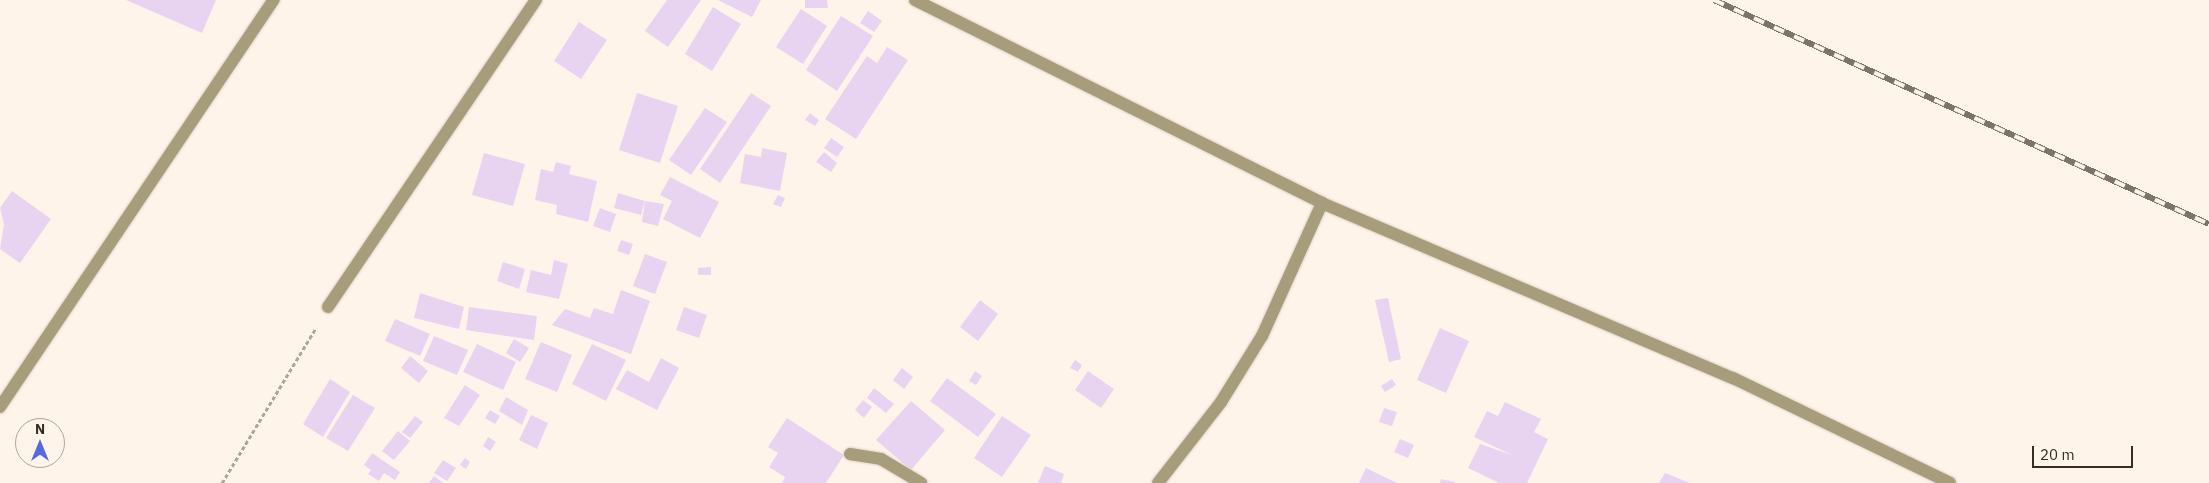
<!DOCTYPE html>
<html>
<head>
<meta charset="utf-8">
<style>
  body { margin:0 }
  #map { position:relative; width:2209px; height:483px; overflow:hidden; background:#fef4e9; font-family:"IBM Plex Sans",sans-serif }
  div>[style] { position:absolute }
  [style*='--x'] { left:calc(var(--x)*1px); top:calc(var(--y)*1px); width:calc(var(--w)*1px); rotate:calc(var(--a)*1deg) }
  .building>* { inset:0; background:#e8d4f1 }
  .path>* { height:3px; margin-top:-1.5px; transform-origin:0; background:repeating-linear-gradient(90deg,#aea499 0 4px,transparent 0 6.5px) }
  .roads { filter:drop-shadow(0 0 1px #dad0c5) drop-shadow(0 0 1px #dad0c5) }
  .minor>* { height:12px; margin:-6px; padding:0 6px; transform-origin:6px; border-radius:6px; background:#a79d7a }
  .rail>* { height:5.5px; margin-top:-2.75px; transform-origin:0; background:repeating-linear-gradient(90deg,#fef4e9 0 11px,#7d7469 0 22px); box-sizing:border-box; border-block:1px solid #7d7469 }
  span { translate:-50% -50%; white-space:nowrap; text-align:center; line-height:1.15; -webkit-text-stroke:4px #fef4e9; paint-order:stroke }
  .north { position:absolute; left:15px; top:418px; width:50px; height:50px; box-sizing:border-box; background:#fef4e9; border:1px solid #aea499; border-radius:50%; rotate:0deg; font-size:14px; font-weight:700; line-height:20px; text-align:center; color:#362d22 }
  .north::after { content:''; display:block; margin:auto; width:18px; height:22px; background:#566ae0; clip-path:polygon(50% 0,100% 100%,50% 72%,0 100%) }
  .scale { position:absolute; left:2032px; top:446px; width:101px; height:22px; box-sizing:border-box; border:2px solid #362d22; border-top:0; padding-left:6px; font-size:15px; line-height:18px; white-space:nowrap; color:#362d22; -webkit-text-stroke:4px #fef4e9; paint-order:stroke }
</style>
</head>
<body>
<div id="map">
  <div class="building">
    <div style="clip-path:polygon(126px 0,216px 0,202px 33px)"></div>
    <div style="clip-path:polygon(667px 0,701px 0,668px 47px,645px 31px)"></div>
    <div style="clip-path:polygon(718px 0,761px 0,752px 17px)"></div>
    <div style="clip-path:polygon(805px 0,827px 0,828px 8px,805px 8px)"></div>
    <div style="clip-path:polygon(713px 7px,741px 24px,712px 71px,685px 54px)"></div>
    <div style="clip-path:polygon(801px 9px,827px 26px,803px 64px,776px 47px)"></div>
    <div style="clip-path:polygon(868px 11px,882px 21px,874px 32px,860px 23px)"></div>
    <div style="clip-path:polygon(841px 16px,873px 36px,837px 91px,806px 70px)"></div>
    <div style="clip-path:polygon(579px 22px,607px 40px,581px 79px,554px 61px)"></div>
    <div style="clip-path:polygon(887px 47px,908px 60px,856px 139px,825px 119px,867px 56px,877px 63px)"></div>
    <div style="clip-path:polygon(637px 93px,678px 106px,660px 163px,619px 150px)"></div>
    <div style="clip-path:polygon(751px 93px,771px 106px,720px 183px,700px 169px)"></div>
    <div style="clip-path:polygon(705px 108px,727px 122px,691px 175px,669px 160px)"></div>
    <div style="clip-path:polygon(810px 113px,819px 120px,815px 126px,805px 120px)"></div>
    <div style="clip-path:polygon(831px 138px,844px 147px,837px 157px,824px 148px)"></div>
    <div style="clip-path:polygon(762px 148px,787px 153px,780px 191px,740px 183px,745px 154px,761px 157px)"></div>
    <div style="clip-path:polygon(824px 152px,837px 163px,831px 172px,816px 162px)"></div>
    <div style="clip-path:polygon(484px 153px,525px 164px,513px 206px,472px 195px)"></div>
    <div style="clip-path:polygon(556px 162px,571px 166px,569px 174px,597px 181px,588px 222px,556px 214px,557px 205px,535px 200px,541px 169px,553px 172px)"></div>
    <div style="clip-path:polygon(670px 177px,719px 202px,700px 238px,663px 219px,672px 201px,660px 195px)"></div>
    <div style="clip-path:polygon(12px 191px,51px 219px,20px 263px,0 249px,4px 224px,0 208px)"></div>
    <div style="clip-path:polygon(618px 193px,645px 201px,641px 215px,614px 208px)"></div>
    <div style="clip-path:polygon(778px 195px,785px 198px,781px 207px,773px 204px)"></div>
    <div style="clip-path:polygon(645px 201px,664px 204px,658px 226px,642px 222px)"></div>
    <div style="clip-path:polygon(600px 208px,616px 214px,610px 232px,593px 226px)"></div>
    <div style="clip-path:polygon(621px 240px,633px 244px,629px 255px,617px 251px)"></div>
    <div style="clip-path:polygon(645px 254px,667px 262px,655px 294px,633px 286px)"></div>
    <div style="clip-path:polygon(554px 260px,568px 264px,559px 299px,526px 292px,531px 270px,551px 275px)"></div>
    <div style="clip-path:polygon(503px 262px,525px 269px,519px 289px,497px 281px)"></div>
    <div style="clip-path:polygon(711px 267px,711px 275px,698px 275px,698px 268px)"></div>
    <div style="clip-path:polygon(621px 290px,650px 301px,631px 354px,552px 325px,565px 309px,590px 318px,594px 308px,613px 314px)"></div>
    <div style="clip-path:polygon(420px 293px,464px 307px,459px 329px,414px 318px)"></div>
    <div style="clip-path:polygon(1388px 298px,1401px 359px,1389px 362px,1375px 300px)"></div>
    <div style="clip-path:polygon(980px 300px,998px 314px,978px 341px,960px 327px)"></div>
    <div style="clip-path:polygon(469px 307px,537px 316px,534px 340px,466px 330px)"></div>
    <div style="clip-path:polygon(684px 307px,707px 315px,699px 338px,676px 330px)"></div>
    <div style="clip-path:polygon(395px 319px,430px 334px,420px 356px,385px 341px)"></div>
    <div style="clip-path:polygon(1440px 328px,1469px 341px,1446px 393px,1417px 380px)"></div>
    <div style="clip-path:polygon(434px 336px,468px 350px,457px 375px,423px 361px)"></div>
    <div style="clip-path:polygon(514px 339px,529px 348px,520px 362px,506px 353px)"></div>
    <div style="clip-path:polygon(541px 342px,572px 355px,557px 392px,525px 379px)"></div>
    <div style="clip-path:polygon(477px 344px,516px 362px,503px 390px,463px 372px)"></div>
    <div style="clip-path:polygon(592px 344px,626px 360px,606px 401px,572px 384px)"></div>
    <div style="clip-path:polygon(410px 356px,428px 371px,419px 383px,401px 368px)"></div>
    <div style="clip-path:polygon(661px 358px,679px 368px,657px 410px,616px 389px,627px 370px,649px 382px)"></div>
    <div style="clip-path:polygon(1075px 360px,1082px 365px,1078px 372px,1070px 368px)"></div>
    <div style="clip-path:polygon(902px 368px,913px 377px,904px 389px,893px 380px)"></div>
    <div style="clip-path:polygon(975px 371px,982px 376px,976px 385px,969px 381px)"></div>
    <div style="clip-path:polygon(1088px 371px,1114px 389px,1101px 408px,1075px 390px)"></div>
    <div style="clip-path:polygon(947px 378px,996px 414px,978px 437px,930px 401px)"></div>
    <div style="clip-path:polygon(330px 379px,350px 392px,323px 437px,303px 424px)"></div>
    <div style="clip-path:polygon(1392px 379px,1396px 385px,1385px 392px,1381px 386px)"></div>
    <div style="clip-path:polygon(465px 385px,480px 395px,459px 426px,444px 418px)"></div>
    <div style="clip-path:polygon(874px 388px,894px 404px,886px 413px,867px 398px)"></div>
    <div style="clip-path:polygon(353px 395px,375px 408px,348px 451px,326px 438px)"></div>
    <div style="clip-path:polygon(506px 397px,528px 410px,522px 425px,499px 411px)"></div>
    <div style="clip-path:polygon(863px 400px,872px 407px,864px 418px,855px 410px)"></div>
    <div style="clip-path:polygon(911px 401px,945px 430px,911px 470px,876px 440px)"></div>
    <div style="clip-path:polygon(1505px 402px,1541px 419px,1534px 432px,1548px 439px,1527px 483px,1499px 483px,1468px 468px,1480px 444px,1512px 455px,1474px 437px,1487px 411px,1498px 416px)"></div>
    <div style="clip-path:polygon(1384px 408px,1397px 412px,1392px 426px,1379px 422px)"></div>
    <div style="clip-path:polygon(490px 410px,500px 416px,495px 424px,485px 418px)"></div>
    <div style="clip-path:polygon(531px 415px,548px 423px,537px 449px,519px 440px)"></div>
    <div style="clip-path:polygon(415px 416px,423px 422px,410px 438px,402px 432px)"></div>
    <div style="clip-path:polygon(1002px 416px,1031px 435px,1002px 477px,974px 458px)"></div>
    <div style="clip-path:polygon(787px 418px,844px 455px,826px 483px,782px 483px,785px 477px,769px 467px,778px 453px,768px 447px)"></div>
    <div style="clip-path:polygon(398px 431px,410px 441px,394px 460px,382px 451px)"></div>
    <div style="clip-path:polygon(488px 437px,496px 442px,490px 451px,483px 446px)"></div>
    <div style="clip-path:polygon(1400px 439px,1414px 445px,1408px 458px,1394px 452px)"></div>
    <div style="clip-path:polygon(372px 453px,400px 472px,395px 480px,384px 473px,379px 481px,368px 474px,371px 470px,364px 465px)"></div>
    <div style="clip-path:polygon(465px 458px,470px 462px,466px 469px,460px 465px)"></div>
    <div style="clip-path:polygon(443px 460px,456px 468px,447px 481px,434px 473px)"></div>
    <div style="clip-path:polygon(1045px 466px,1064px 474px,1061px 483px,1038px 483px)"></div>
    <div style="clip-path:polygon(1366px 468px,1397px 483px,1359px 483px)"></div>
    <div style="clip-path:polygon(1665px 473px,1690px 483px,1659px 483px)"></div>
    <div style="clip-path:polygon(434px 476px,443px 483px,429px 483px)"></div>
    <div style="clip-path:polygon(1441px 479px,1455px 482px,1455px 483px,1440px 483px)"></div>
  </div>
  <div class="path">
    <div style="--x:222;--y:483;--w:181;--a:-58.8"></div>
  </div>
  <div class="roads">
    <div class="minor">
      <div style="--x:915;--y:0;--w:455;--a:26.5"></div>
      <div style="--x:1322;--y:203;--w:447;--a:23.1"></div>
      <div style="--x:1733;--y:378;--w:241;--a:25.8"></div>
      <div style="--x:328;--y:307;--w:371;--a:-55.9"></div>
      <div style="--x:0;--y:407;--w:491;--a:-56.1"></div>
      <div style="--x:850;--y:454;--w:31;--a:9"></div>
      <div style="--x:881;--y:459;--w:47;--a:31"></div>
      <div style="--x:1158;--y:483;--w:103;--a:-52.1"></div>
      <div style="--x:1221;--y:402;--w:78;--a:-58.2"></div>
      <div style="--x:1262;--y:336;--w:146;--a:-65.7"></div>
    </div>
  </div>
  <div class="rail">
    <div style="--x:1714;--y:0;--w:543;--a:24.35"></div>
  </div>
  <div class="north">N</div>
  <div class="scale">20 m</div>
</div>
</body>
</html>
